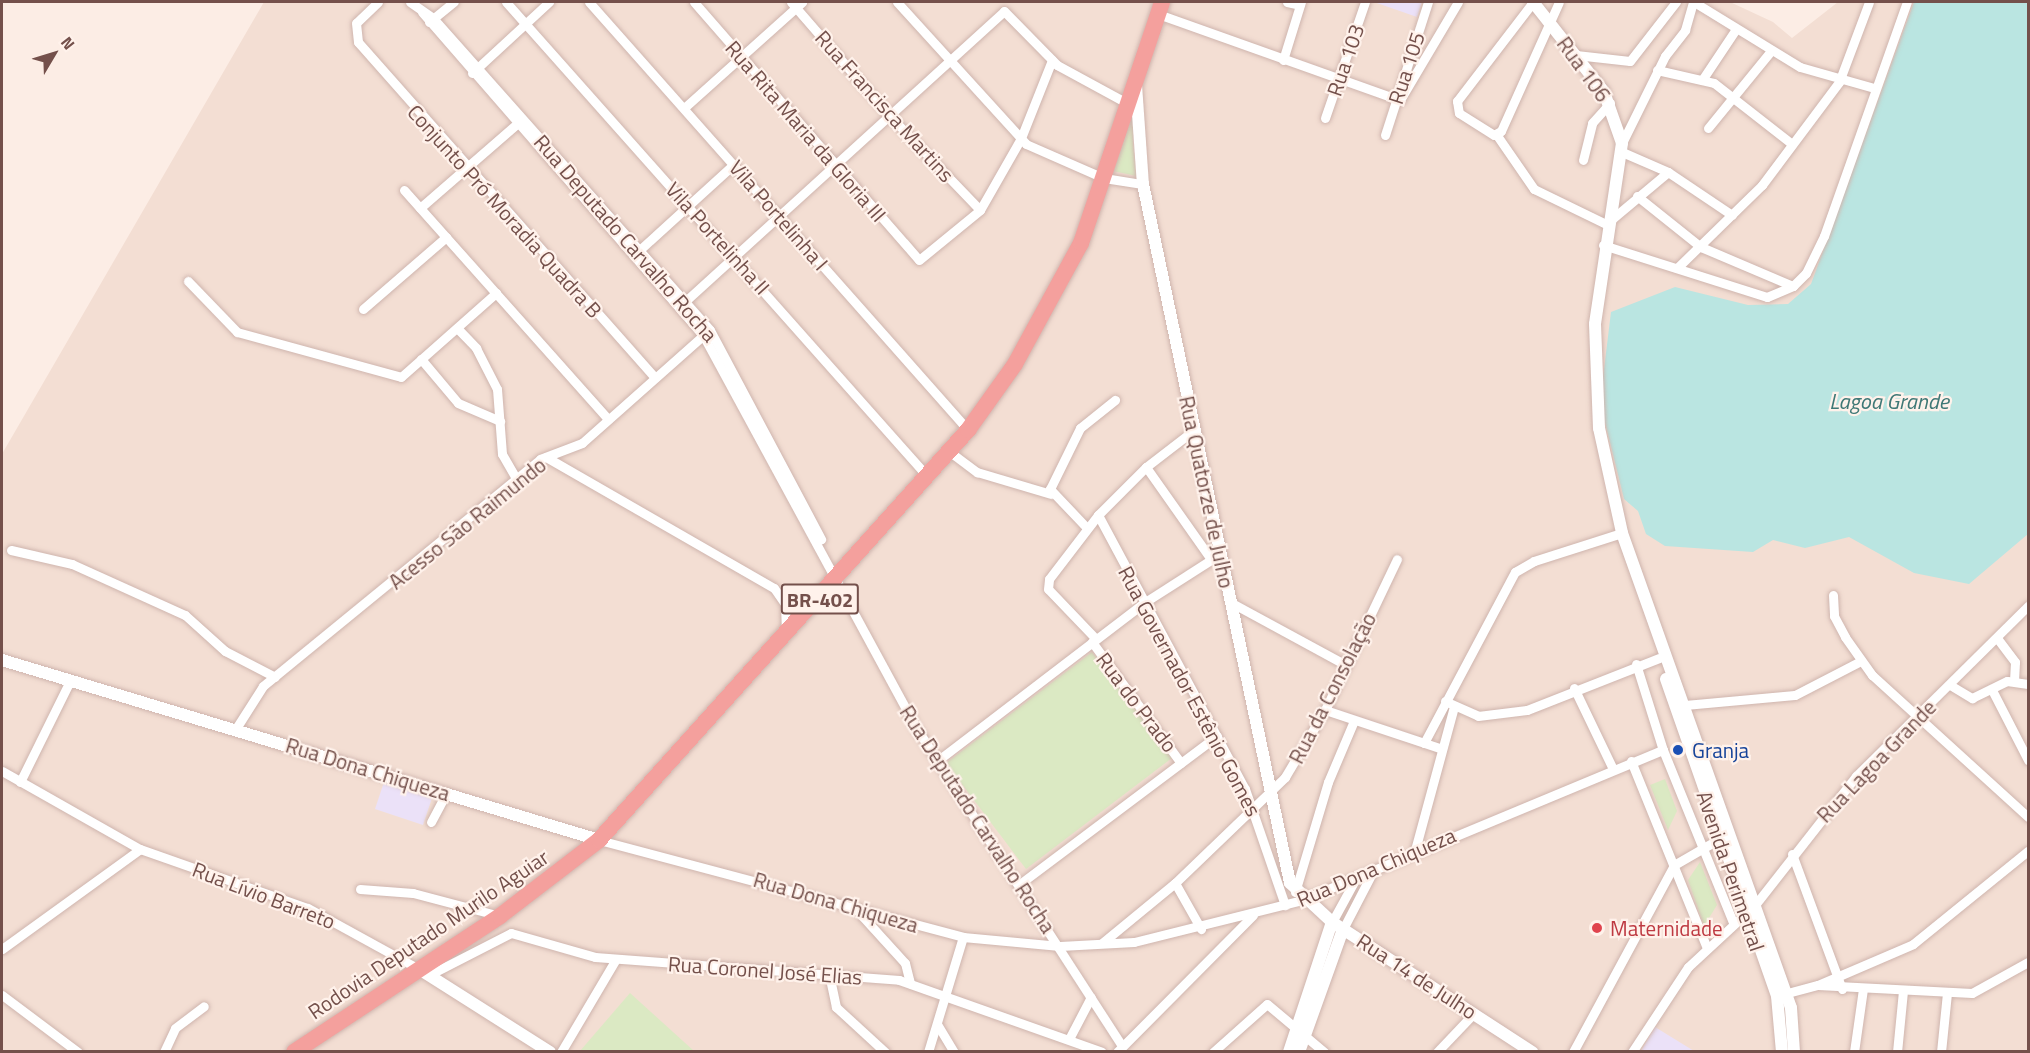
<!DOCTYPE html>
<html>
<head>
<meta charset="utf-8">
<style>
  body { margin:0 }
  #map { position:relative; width:2030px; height:1053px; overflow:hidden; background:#fcede5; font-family:"Titillium Web",sans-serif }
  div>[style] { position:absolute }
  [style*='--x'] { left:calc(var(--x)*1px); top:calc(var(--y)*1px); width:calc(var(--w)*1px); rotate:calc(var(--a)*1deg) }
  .residential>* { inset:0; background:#f3ded3 }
  .education>* { inset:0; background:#ebe1f8 }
  .green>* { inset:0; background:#dbe9c3 }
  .water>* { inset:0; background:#bae5e1 }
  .roads { filter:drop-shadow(0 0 2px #cfb5ae) drop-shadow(0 0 2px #cfb5ae) }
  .street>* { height:9px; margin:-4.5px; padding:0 4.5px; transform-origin:4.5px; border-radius:4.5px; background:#fff }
  .secondary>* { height:12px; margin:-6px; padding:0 6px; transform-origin:6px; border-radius:6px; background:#fff }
  .highway>* { height:16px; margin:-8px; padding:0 8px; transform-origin:8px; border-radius:8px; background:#f4a09d }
  .dots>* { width:16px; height:16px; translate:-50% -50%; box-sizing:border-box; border:3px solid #fff2eb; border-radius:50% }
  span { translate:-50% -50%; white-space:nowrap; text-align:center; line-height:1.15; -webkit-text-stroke:4.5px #fff2eb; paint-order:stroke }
  .shield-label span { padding:2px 4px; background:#fff2eb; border:2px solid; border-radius:4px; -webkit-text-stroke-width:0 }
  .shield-label { font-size:20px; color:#74504b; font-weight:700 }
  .street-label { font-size:21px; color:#74504b }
  .transit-label { font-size:21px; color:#164399 }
  .left { translate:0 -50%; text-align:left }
  .health-label { font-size:21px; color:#be3a42 }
  .water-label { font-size:22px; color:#3f7876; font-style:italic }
  .frame { position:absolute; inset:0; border:3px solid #74504b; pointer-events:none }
  .north { position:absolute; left:24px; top:24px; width:60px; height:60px; -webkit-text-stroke:4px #fff2eb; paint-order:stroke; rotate:52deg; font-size:16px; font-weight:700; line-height:24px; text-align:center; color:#74504b }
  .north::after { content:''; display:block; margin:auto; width:21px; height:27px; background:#74504b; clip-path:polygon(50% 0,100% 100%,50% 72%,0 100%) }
</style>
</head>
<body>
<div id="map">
  <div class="residential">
    <div style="clip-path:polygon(264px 2px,1730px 2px,1773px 22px,1792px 38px,1838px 2px,2028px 2px,2028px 1051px,2px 1052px,2px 454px)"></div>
  </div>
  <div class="education">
    <div style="clip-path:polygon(1374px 2px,1422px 2px,1417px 17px)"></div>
    <div style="clip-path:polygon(385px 779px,433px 795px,423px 825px,375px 809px)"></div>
    <div style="clip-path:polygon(1655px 1027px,1694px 1051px,1641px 1051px)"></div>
  </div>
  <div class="green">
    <div style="clip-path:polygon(1133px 110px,1133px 143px,1136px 176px,1113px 171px)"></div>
    <div style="clip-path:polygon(1092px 652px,1172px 758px,1026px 869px,946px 763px)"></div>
    <div style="clip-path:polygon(1665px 779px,1677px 811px,1668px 830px,1650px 785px)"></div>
    <div style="clip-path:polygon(1700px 862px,1717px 905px,1704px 926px,1688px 880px)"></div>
    <div style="clip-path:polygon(630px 993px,694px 1051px,580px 1051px)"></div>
  </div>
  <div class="water">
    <div style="clip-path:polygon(1914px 2px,2028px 2px,2028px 534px,1969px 584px,1914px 573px,1849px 537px,1805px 548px,1773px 540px,1753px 552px,1665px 546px,1646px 534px,1638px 511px,1624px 499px,1600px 402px,1611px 312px,1675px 287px,1748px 305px,1788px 304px,1811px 284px)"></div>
  </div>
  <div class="roads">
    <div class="street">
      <div style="--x:378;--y:2;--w:30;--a:136"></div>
      <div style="--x:356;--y:23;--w:19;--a:84"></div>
      <div style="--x:358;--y:42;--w:448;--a:48.5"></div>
      <div style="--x:410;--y:2;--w:28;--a:35"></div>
      <div style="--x:433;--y:18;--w:417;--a:48.4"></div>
      <div style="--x:710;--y:330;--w:237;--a:62"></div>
      <div style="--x:506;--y:2;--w:635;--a:48.38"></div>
      <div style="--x:589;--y:2;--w:572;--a:48.47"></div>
      <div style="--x:694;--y:2;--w:342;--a:48.9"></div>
      <div style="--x:919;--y:260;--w:79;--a:-39.3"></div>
      <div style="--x:980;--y:210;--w:83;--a:-60.3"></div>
      <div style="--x:1021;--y:138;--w:84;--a:-68.3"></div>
      <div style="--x:791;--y:2;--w:147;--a:49.1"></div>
      <div style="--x:887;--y:113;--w:134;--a:46.2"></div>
      <div style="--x:897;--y:2;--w:192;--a:47.7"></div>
      <div style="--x:1026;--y:144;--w:85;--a:23.6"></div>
      <div style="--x:1104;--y:178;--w:39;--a:9"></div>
      <div style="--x:1287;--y:2;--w:13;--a:13"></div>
      <div style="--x:1533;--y:2;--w:125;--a:127.5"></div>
      <div style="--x:1457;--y:101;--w:12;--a:81"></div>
      <div style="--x:1459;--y:113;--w:41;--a:32.2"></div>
      <div style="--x:1494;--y:135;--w:8;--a:-30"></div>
      <div style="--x:1501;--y:131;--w:141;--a:-65.8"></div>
      <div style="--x:1694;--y:2;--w:124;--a:31.5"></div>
      <div style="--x:1800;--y:67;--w:77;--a:15.8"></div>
      <div style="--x:422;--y:12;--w:428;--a:49"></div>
      <div style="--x:703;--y:335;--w:445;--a:61.5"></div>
      <div style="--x:915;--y:726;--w:381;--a:57.1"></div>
      <div style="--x:1158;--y:14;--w:257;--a:19.6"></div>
      <div style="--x:1400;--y:100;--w:114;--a:-59.4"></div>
      <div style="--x:429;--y:22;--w:32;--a:-39"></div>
      <div style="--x:1576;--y:55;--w:54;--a:6.3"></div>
      <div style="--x:1630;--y:61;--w:75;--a:-52.1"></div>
      <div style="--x:1283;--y:60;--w:61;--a:-72.8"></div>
      <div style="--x:1657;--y:70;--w:58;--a:12.8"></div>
      <div style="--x:1714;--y:83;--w:99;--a:38"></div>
      <div style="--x:472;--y:73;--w:105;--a:-42.7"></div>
      <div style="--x:1702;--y:80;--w:61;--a:-56.3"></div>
      <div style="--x:684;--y:108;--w:159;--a:-41.9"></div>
      <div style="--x:1325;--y:118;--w:123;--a:-71"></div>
      <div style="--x:1708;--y:128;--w:98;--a:-50.8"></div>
      <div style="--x:1496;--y:134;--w:67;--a:55.4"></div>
      <div style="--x:1534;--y:189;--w:80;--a:25.9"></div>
      <div style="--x:1606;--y:224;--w:81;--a:-40"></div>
      <div style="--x:1385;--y:135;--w:140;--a:-72.1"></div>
      <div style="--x:1622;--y:143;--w:97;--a:-63.7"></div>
      <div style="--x:1665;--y:56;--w:33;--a:-52"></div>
      <div style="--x:1685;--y:30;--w:29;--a:-74"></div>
      <div style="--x:1622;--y:152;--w:50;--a:23.5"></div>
      <div style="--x:1668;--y:172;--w:77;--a:33.9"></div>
      <div style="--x:1583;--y:160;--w:38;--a:-76"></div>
      <div style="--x:1592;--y:123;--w:27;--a:-48"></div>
      <div style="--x:404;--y:190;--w:307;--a:48.3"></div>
      <div style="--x:1637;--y:196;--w:82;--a:38.6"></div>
      <div style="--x:1701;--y:247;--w:100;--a:23"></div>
      <div style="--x:420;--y:208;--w:133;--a:-41"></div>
      <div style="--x:1603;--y:245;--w:172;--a:17.6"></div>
      <div style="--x:1767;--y:297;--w:28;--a:-23"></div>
      <div style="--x:1793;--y:286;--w:18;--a:-45"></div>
      <div style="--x:1806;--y:273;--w:41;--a:-64.1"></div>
      <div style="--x:1824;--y:236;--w:248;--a:-70.5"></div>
      <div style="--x:634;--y:255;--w:135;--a:-42.3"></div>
      <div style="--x:1677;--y:268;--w:119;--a:-44.3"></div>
      <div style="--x:1762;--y:185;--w:129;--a:-53.2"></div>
      <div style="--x:1839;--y:82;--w:85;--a:-69.4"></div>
      <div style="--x:188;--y:281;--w:71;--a:46.1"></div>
      <div style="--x:237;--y:332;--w:170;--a:15.3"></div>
      <div style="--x:401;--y:377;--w:127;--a:-41.5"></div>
      <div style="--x:680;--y:306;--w:438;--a:-42.3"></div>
      <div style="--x:1004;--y:11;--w:76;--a:45.5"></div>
      <div style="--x:1057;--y:65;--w:80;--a:28.5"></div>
      <div style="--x:363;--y:309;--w:110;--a:-40.9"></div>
      <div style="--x:457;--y:328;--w:28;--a:46"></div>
      <div style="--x:476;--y:348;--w:46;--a:62.9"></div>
      <div style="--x:497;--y:389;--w:65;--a:85.6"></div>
      <div style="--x:502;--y:454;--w:28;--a:60"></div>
      <div style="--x:421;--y:359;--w:57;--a:49.9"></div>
      <div style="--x:458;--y:403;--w:46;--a:23.2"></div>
      <div style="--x:950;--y:452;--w:34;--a:37"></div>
      <div style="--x:977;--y:472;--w:77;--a:16.6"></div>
      <div style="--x:546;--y:457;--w:263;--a:29.9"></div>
      <div style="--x:774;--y:588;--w:19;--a:55"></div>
      <div style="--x:785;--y:604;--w:26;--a:88"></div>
      <div style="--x:1146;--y:467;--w:113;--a:54.8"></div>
      <div style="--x:1098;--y:515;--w:311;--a:61.8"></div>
      <div style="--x:1245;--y:789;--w:123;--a:71"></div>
      <div style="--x:1087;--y:528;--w:54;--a:-133.5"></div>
      <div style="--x:1050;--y:489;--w:68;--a:-63.8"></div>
      <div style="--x:1080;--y:428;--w:45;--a:-38.7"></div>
      <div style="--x:11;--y:550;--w:63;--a:12.9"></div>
      <div style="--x:72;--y:564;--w:124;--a:24.3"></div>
      <div style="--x:185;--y:615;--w:54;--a:42"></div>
      <div style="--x:225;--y:651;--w:56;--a:27.5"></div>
      <div style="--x:1833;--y:595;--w:21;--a:87"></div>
      <div style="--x:1834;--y:616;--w:24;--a:62"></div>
      <div style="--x:1845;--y:637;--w:47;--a:54.6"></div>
      <div style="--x:1872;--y:675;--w:211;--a:42.3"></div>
      <div style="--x:1230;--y:602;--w:130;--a:28.5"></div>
      <div style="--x:1997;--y:638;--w:30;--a:53"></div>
      <div style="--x:2015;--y:662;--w:18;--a:93"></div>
      <div style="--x:1096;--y:639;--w:69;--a:-133.8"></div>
      <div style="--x:1048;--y:589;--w:10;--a:-84"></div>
      <div style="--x:1049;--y:579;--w:81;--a:-52.6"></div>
      <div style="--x:1098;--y:515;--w:68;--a:-45"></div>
      <div style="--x:1146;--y:467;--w:61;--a:-37.6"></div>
      <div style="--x:1092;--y:642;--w:150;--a:53.7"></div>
      <div style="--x:1636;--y:664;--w:90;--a:72.6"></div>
      <div style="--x:1663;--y:750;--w:186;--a:67.9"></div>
      <div style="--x:1950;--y:685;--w:26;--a:31"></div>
      <div style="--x:1972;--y:698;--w:39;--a:-26"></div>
      <div style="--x:2007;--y:681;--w:21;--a:8"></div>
      <div style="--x:1574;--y:688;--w:90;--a:64.3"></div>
      <div style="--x:1992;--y:690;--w:79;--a:62.8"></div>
      <div style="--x:1445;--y:701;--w:36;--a:24"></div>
      <div style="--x:1478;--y:716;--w:49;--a:-7"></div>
      <div style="--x:1527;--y:710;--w:142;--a:-21.5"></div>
      <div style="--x:1685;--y:705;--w:110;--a:-5.2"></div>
      <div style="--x:1795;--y:695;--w:74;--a:-27.3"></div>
      <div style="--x:1325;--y:710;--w:120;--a:18.4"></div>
      <div style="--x:235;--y:730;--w:52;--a:-57.5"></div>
      <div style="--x:263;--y:686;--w:358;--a:-39.3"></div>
      <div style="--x:540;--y:459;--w:45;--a:-20.9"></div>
      <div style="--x:582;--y:443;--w:167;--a:-41.6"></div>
      <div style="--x:1424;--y:743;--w:194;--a:-62"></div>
      <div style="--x:1515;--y:572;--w:22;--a:-30"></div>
      <div style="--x:1534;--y:561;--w:92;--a:-17.7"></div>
      <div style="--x:937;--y:761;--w:262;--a:-37.4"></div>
      <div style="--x:1145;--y:602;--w:89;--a:-32.6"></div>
      <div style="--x:1631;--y:761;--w:200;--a:67.9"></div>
      <div style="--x:2;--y:771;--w:159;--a:29.5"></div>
      <div style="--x:140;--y:849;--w:178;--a:19.4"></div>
      <div style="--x:308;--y:908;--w:127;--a:28.8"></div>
      <div style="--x:20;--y:782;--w:113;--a:-63.7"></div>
      <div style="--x:431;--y:822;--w:34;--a:-62"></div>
      <div style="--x:599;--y:840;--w:377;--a:14.9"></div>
      <div style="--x:963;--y:937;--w:97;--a:5.3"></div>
      <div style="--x:1060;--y:946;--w:74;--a:-3.1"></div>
      <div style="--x:1134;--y:942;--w:173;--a:-14"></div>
      <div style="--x:1302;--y:900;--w:391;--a:-22.6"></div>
      <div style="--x:1415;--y:850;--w:149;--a:-74.8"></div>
      <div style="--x:1792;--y:854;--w:144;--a:69.7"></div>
      <div style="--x:1021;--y:883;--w:245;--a:-36.9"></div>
      <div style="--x:1175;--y:883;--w:53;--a:60.5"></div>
      <div style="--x:360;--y:889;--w:53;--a:4.3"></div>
      <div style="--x:413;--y:893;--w:90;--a:14.8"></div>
      <div style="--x:1295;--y:892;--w:115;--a:-73.3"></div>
      <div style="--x:1328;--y:782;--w:64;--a:-67"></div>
      <div style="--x:854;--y:907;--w:76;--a:47.7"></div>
      <div style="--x:905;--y:963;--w:21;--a:76"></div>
      <div style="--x:1332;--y:922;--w:48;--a:-61.3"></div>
      <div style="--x:1343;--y:929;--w:63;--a:-62.6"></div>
      <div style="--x:1102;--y:943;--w:94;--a:-39.4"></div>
      <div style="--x:1175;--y:883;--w:153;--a:-43.9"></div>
      <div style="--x:1285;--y:777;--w:78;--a:-59.2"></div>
      <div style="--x:1325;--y:710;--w:167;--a:-64.5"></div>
      <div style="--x:2;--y:949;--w:170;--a:-35.9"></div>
      <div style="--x:829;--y:974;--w:34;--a:78"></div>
      <div style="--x:836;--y:1007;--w:67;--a:42.6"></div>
      <div style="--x:429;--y:975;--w:92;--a:-27.1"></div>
      <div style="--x:511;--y:933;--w:87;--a:15.9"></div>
      <div style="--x:595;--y:957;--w:305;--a:4.3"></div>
      <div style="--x:899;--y:980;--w:215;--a:19.5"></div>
      <div style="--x:1818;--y:985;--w:103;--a:-23.3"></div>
      <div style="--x:1913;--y:944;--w:148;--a:-39"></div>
      <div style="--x:2;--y:995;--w:95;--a:36.9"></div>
      <div style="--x:1780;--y:995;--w:39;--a:-15"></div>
      <div style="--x:1818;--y:985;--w:154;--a:3"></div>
      <div style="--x:1972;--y:993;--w:64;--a:-29"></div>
      <div style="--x:937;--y:1024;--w:33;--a:59"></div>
      <div style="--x:1069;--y:1039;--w:47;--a:-62.4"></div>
      <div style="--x:164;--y:1052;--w:26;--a:-65"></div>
      <div style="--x:175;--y:1028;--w:36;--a:-37"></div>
      <div style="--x:561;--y:1052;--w:108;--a:-59.4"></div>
      <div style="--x:928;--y:1052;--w:120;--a:-73.1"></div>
      <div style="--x:1117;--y:1052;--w:193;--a:-45.2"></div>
      <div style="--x:1213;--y:1052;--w:72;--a:-41.6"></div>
      <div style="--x:1267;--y:1004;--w:75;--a:40.1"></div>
      <div style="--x:1437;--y:1052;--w:54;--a:-46.5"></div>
      <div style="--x:1573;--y:1052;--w:213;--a:-61.6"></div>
      <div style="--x:1674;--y:865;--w:52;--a:-30"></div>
      <div style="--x:1632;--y:1052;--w:102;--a:-56.6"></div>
      <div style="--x:1688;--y:967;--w:91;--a:-42.8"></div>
      <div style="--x:1755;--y:905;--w:164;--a:-51.9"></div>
      <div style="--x:1856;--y:776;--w:242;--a:-44.7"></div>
      <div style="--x:1854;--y:1052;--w:64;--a:-81.9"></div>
      <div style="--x:1897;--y:1052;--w:61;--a:-84.4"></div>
      <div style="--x:1941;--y:1052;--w:59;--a:-84.2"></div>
    </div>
    <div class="secondary">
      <div style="--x:1533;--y:2;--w:115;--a:51.7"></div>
      <div style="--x:1604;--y:92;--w:54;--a:70.6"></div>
      <div style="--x:1622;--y:143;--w:183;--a:98.5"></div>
      <div style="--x:1595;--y:324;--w:104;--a:87.8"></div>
      <div style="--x:1599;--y:428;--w:107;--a:77.6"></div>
      <div style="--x:1622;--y:533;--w:504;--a:70.41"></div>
      <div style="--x:1791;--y:1008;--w:44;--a:86.1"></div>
      <div style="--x:1136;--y:85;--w:99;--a:86"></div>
      <div style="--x:1143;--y:184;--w:714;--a:78.12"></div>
      <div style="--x:1290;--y:883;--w:57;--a:42.9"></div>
      <div style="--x:1332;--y:922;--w:239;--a:33"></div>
      <div style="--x:2;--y:660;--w:624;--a:16.78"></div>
      <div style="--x:1666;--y:679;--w:336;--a:70.7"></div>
      <div style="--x:1777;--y:996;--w:56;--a:84.9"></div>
      <div style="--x:419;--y:969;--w:155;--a:32.4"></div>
      <div style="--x:1289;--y:1052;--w:137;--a:-71.7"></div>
      <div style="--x:1299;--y:1052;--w:131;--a:-70.3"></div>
    </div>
    <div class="highway">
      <div style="--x:294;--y:1052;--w:247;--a:-33.4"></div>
      <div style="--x:500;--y:916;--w:125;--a:-37.5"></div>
      <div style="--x:599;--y:840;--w:552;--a:-48.01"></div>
      <div style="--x:968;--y:430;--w:81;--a:-54.5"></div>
      <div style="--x:1015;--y:364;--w:138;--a:-61.4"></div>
      <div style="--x:1081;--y:243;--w:254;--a:-71.4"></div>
    </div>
  </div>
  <div class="dots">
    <div style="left:1678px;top:750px;background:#1a4fb4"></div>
    <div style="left:1597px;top:928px;background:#e0444e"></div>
  </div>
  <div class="shield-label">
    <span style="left:820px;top:599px">BR-402</span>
  </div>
  <div class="street-label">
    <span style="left:1345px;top:60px;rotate:-71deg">Rua 103</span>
    <span style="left:1406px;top:68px;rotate:-72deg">Rua 105</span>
    <span style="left:1584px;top:69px;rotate:54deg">Rua 106</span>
    <span style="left:885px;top:106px;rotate:48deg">Rua Francisca Martins</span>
    <span style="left:806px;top:131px;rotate:49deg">Rua Rita Maria da Gloria III</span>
    <span style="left:505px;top:211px;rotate:48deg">Conjunto Pró Moradia Quadra B</span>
    <span style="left:779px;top:215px;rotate:49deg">Vila Portelinha I</span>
    <span style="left:626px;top:238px;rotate:49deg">Rua Deputado Carvalho Rocha</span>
    <span style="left:718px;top:238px;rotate:48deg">Vila Portelinha II</span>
    <span style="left:1207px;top:492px;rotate:78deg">Rua Quatorze de Julho</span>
    <span style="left:467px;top:523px;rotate:-39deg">Acesso São Raimundo</span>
    <span style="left:1332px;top:688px;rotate:-63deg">Rua da Consolação</span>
    <span style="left:1190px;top:691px;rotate:62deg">Rua Governador Estênio Gomes</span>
    <span style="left:1137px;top:702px;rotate:53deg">Rua do Prado</span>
    <span style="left:1876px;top:761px;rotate:-46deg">Rua Lagoa Grande</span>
    <span style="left:368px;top:769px;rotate:17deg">Rua Dona Chiqueza</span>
    <span style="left:978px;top:819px;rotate:57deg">Rua Deputado Carvalho Rocha</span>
    <span style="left:1376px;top:867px;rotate:-23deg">Rua Dona Chiqueza</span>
    <span style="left:1731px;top:871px;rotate:71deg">Avenida Perimetral</span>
    <span style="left:264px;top:895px;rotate:21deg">Rua Lívio Barreto</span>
    <span style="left:836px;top:902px;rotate:16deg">Rua Dona Chiqueza</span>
    <span style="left:428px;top:934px;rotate:-34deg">Rodovia Deputado Murilo Aguiar</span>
    <span style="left:765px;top:970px;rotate:4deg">Rua Coronel José Elias</span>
    <span style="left:1417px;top:976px;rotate:33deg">Rua 14 de Julho</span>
  </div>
  <div class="transit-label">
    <span class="left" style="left:1692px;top:750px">Granja</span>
  </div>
  <div class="health-label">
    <span class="left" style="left:1610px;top:928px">Maternidade</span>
  </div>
  <div class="water-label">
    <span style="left:1889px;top:402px">Lagoa Grande</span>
  </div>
  <div class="frame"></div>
  <div class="north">N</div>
</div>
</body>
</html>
